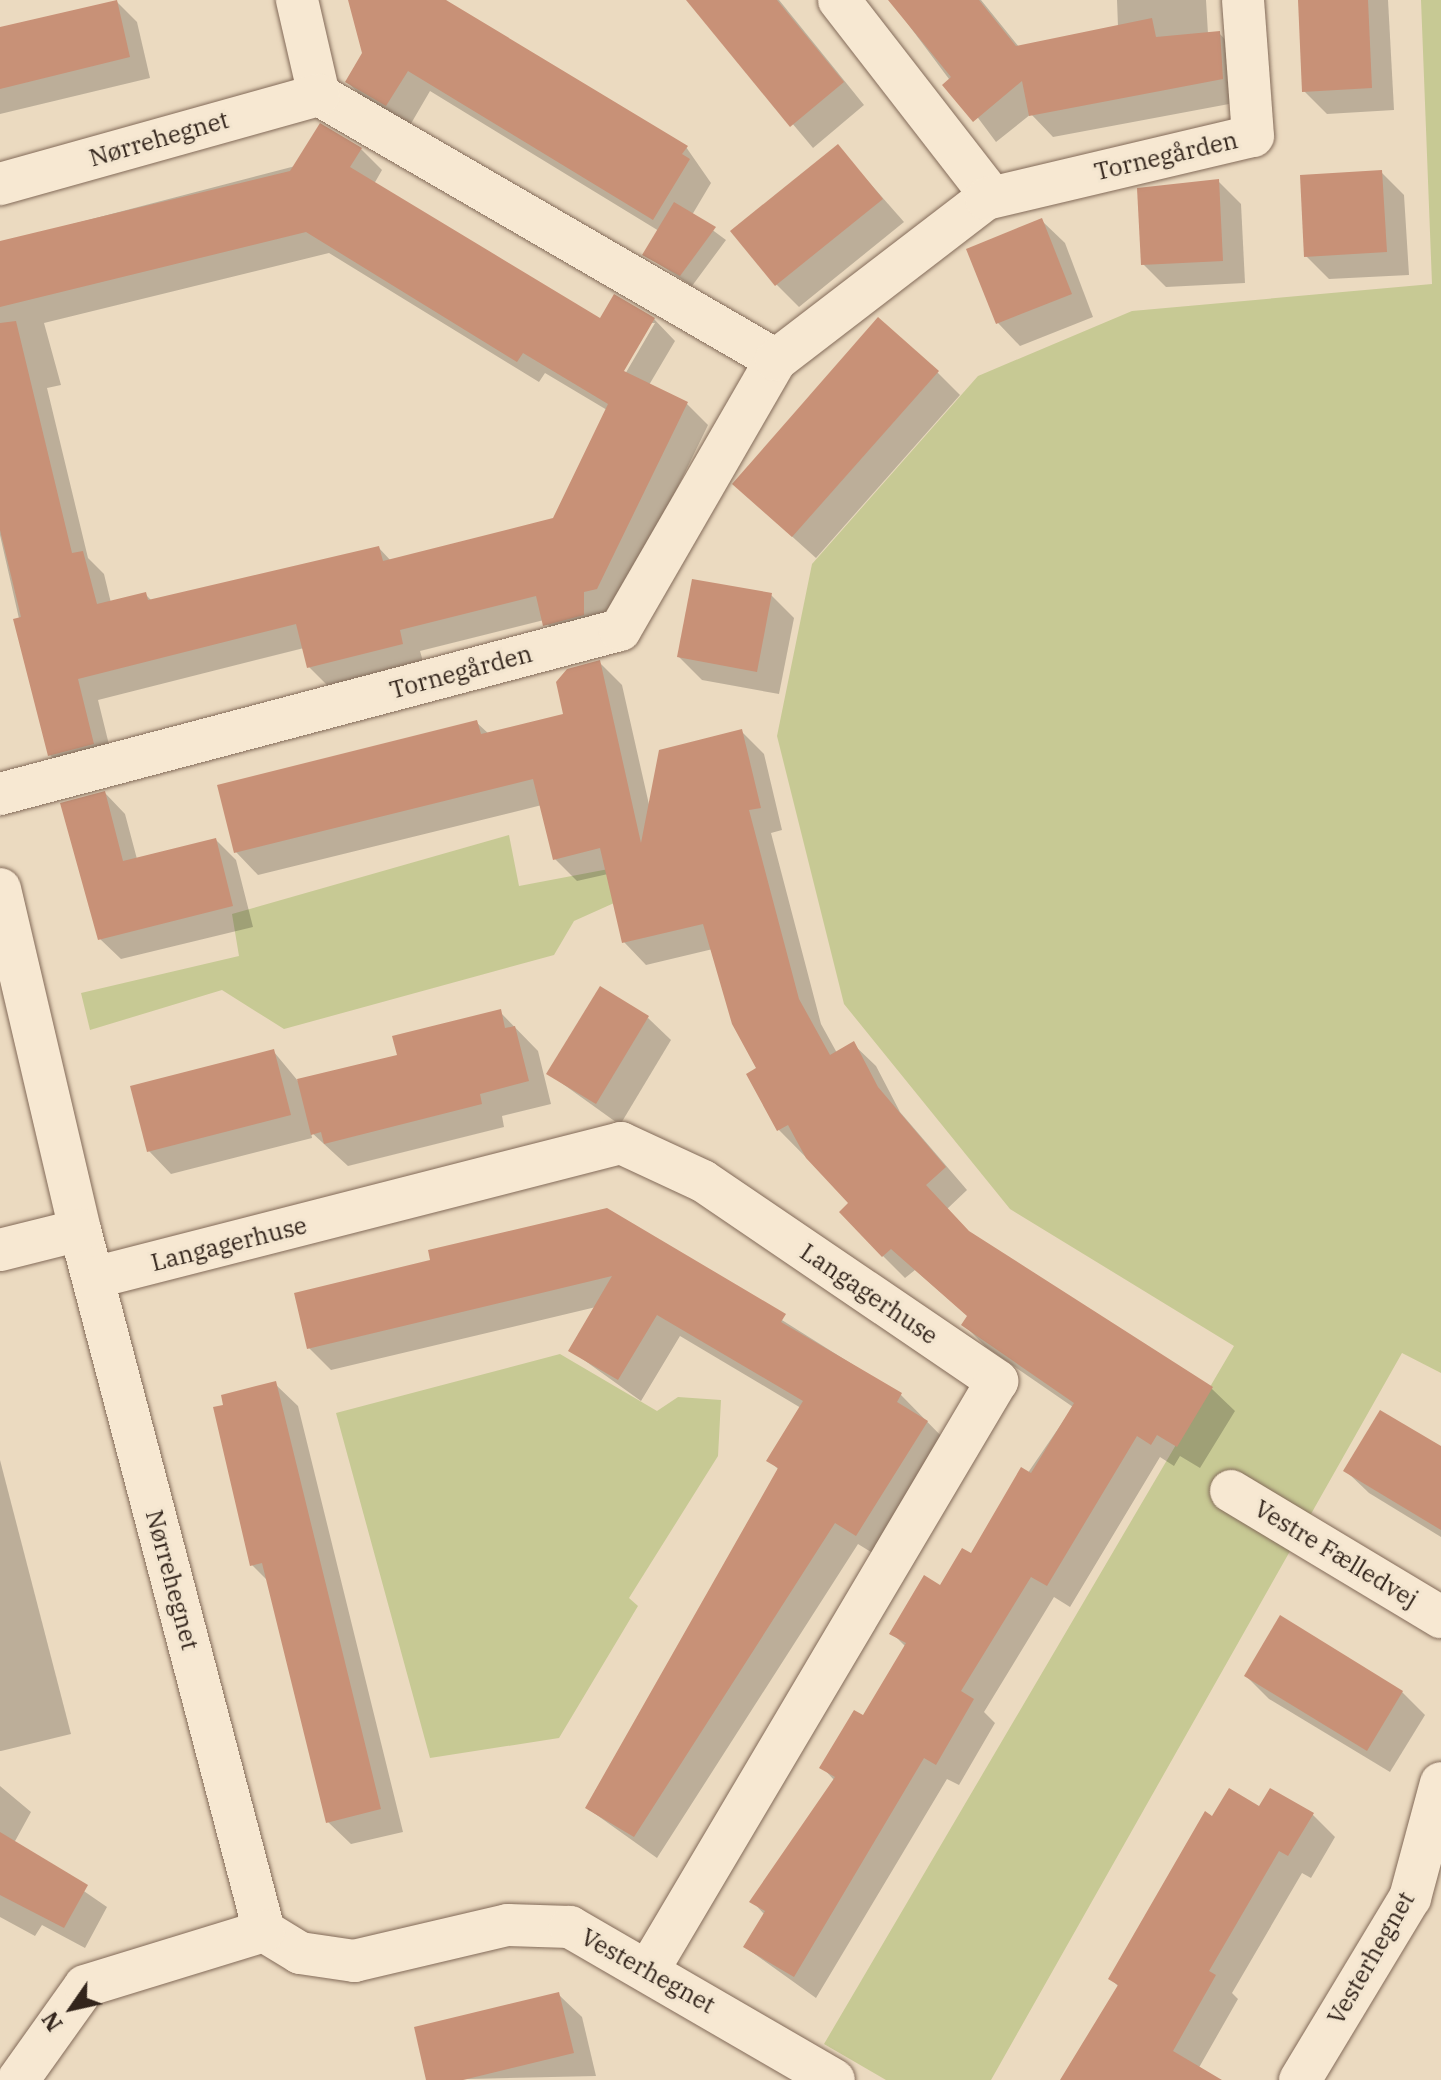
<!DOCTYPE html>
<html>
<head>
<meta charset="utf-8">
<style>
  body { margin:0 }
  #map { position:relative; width:1441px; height:2080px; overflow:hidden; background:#ebdac0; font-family:"IBM Plex Serif",serif }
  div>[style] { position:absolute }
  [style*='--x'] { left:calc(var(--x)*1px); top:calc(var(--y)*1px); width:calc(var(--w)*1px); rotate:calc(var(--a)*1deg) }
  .green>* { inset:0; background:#c7c994 }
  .shadow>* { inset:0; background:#0003 }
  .building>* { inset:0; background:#c89177 }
  .roads { filter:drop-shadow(0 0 2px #836b59) drop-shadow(0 0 2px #836b59) }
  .street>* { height:42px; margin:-21px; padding:0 21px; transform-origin:21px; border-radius:21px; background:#f7e8d2 }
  span { translate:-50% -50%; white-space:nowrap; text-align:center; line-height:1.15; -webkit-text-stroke:6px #f3e5cf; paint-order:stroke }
  .street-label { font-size:24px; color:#33251c }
  .north { position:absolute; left:32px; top:1968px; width:80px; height:80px; -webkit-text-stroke:6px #f3e5cf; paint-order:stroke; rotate:236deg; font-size:22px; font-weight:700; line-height:32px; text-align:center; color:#33251c }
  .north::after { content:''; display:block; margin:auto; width:28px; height:36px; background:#33251c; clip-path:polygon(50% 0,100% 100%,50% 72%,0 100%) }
</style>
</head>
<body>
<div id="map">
  <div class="green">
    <div style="clip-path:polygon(1421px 0,1441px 0,1441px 1373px,1402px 1353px,991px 2080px,886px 2080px,824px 2044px,1234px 1346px,1010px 1209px,844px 1004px,777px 736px,812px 564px,978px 376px,1132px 311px,1432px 284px)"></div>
    <div style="clip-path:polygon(509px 835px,519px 886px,635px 864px,643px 890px,574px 921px,554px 955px,284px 1029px,222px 990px,90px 1030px,81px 993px,239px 956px,232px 914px)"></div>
    <div style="clip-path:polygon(560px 1354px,657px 1411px,678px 1397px,721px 1400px,718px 1456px,629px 1598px,638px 1606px,559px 1738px,430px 1758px,336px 1413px)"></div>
  </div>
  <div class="shadow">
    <div style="clip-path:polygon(351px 0,446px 0,450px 15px,686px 147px,711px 183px,692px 215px,726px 240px,692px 286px,645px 255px,659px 231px,430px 91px,409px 127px,370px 104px,347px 82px,364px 53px)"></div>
    <div style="clip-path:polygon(688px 0,779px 0,864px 105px,813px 148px)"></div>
    <div style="clip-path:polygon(890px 0,981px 0,1019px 47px,1118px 27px,1117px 0,1206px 0,1208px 34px,1219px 33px,1241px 56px,1245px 101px,1053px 137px,1031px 114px,996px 142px)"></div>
    <div style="clip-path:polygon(1300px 0,1388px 0,1394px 110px,1327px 114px,1304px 91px)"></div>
    <div style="clip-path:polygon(116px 1px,137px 22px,150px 78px,0 114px,0 29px)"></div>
    <div style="clip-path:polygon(838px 147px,904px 222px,799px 307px,776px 284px)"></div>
    <div style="clip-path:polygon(evenodd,361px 149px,382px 170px,374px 184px,601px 321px,615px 297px,654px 319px,675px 341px,649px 385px,686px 403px,708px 425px,618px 610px,566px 646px,544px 620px,420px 651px,424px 665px,330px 688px,309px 667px,304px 648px,98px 700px,114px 765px,71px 777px,50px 755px,0 535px,0 243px,361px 149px,329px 253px,539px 382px,545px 373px,607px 410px,554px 520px,391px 561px,379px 548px,152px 601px,145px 594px,111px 603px,104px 574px,88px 558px,47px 388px,61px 385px,44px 323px,329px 253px,361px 149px,650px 323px,655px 323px,621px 381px,617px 379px,650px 323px)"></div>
    <div style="clip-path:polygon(1381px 172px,1404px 195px,1409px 275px,1329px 279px,1306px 256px)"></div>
    <div style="clip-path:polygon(1218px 181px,1241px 204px,1245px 283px,1166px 287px,1143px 264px)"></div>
    <div style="clip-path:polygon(1042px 221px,1065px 243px,1093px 317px,1020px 346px,998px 323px)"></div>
    <div style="clip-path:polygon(937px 372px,960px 395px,816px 558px,758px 506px)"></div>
    <div style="clip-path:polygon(771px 595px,794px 618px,779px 694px,702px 680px,679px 657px)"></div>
    <div style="clip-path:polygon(599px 662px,622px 685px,650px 809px,741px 731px,764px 754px,782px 830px,771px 833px,821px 1024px,837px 1053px,853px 1044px,876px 1066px,900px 1112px,967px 1190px,947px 1209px,971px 1234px,1212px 1389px,1235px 1411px,1200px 1468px,1180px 1456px,1174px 1466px,1160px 1457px,1070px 1607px,1054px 1597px,984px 1712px,995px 1723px,959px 1785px,947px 1779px,816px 1998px,745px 1947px,765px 1915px,752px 1901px,835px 1781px,822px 1767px,864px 1718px,906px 1647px,892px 1633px,971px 1556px,1073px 1407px,986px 1347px,964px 1325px,969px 1317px,915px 1270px,905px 1278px,883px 1256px,851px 1203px,779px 1130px,713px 949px,646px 965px,624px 942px,608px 874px,577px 881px,555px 859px,542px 805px,258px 875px,236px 852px,476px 722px,489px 734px,565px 716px)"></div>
    <div style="clip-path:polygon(105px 793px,125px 814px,137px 859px,216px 840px,236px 860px,253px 927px,121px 959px,100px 939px)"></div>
    <div style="clip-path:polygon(500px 1012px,538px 1051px,551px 1104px,502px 1116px,504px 1127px,348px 1166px,311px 1132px,312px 1138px,171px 1174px,149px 1151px,274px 1052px,298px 1081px,399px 1057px)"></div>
    <div style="clip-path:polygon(648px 1018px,671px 1040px,620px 1125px,549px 1074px)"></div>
    <div style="clip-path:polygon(607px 1210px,901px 1395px,949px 1444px,879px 1557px,858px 1544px,657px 1858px,587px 1808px,779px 1470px,769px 1460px,801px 1408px,680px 1336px,641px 1401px,570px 1350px,596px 1307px,331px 1370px,309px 1348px,432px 1262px)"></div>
    <div style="clip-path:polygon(275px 1384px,298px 1406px,403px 1832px,351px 1844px,328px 1822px,269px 1582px,252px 1565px)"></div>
    <div style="clip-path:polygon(1441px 1448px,1441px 1537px,1369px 1493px,1346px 1471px)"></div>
    <div style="clip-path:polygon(0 1460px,71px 1734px,1px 1751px,0 1751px)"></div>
    <div style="clip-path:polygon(1246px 1676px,1402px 1692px,1425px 1715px,1390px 1772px,1269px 1699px)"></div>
    <div style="clip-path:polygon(0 1786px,31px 1812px,14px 1843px,107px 1907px,85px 1948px,42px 1925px,35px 1936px,0 1917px)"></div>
    <div style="clip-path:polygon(1260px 1808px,1312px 1814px,1335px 1837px,1311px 1878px,1302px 1873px,1232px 1993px,1238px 1999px,1197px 2071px,1206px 2080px,1062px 2080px,1119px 1987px,1111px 1979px,1213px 1819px)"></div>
    <div style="clip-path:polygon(559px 1995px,582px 2017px,596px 2076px,428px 2080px)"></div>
  </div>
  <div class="building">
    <div style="clip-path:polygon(117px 0,130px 57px,0 89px,0 27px)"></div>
    <div style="clip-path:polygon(348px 0,446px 0,688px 146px,682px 154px,690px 159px,653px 220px,408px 71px,386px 106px,345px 82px,362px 53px)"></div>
    <div style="clip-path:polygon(686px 0,777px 0,844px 82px,790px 127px)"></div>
    <div style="clip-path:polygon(888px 0,979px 0,1016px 46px,1152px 18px,1156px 37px,1220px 31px,1223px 79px,1029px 116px,1022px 81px,973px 122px,942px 85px,951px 77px)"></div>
    <div style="clip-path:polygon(1298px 0,1368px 0,1372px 88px,1302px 92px)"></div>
    <div style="clip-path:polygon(320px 123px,362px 148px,350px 167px,600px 318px,614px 294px,655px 318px,624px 371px,688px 402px,597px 589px,584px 592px,584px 615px,543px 626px,536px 596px,400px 630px,403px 644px,307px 668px,296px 624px,78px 679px,94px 744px,48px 756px,13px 619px,21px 617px,0 530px,0 323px,16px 321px,72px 553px,83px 551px,97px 604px,146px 592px,148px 600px,379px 546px,383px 561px,553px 518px,608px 404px,523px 353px,517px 362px,306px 232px,0 307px,0 241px,290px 171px)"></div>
    <div style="clip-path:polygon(838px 144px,883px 199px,775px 286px,730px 231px)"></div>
    <div style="clip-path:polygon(1382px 170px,1387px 252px,1304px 257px,1300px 175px)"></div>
    <div style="clip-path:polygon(1219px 179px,1223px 261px,1141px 265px,1137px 188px)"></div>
    <div style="clip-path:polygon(674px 202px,716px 227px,680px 276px,642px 255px)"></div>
    <div style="clip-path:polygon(1042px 218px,1072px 294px,996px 324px,966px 249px)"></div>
    <div style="clip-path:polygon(878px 317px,939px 371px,792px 537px,732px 484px)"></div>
    <div style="clip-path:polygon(692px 579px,772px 593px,757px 672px,677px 657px)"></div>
    <div style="clip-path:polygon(600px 660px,641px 843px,659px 750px,742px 729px,761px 808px,749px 810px,799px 999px,830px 1055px,854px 1041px,878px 1087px,946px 1167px,926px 1185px,969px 1231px,1213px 1387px,1177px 1447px,1157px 1435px,1151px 1445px,1137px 1436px,1047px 1586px,1031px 1577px,961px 1691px,974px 1699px,936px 1765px,924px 1758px,794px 1977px,743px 1947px,765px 1911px,749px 1902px,835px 1777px,819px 1768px,854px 1710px,863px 1715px,906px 1643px,889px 1634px,924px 1575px,940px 1585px,962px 1548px,971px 1553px,1021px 1467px,1031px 1473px,1074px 1403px,961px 1325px,967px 1316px,891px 1249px,882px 1257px,839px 1212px,848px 1203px,806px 1158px,788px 1125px,777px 1131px,746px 1074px,756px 1068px,732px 1024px,703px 924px,622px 943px,600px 848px,553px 860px,533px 779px,234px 853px,217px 785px,477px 720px,481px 734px,563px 714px,556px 682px,567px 669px)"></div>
    <div style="clip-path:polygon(105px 791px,123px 861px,216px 838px,233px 906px,98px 940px,60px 803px)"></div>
    <div style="clip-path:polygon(600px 986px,649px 1016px,596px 1104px,546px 1074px)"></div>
    <div style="clip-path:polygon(501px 1009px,505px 1028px,515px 1026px,529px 1081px,480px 1094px,482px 1104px,324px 1144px,321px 1132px,311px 1135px,297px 1079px,397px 1055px,392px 1036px)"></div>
    <div style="clip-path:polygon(274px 1049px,291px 1115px,147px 1152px,130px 1086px)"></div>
    <div style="clip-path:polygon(607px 1208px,786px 1314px,781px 1322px,902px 1393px,897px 1402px,928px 1421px,856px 1536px,835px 1523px,634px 1837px,585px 1808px,778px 1468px,766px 1461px,803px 1401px,657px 1315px,618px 1380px,568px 1351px,612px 1276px,307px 1349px,294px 1293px,430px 1260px,428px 1250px)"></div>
    <div style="clip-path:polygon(276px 1381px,381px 1809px,326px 1823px,262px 1563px,250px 1566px,213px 1407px,223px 1405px,221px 1395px)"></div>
    <div style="clip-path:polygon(1380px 1410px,1441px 1446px,1441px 1530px,1343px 1471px)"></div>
    <div style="clip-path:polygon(1280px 1615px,1403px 1691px,1367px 1751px,1244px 1676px)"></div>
    <div style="clip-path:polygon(1229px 1788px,1259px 1806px,1270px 1788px,1314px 1813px,1288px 1856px,1279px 1851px,1209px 1971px,1216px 1975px,1173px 2051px,1222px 2080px,1060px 2080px,1118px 1985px,1108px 1979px,1205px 1811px,1212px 1816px)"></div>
    <div style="clip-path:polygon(0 1832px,88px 1885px,64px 1928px,0 1895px)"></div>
    <div style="clip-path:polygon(559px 1992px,574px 2053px,463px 2080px,426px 2080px,414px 2027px)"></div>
  </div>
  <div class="roads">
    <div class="street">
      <div style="--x:297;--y:0;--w:98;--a:77"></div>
      <div style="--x:319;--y:95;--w:528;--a:30.11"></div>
      <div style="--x:839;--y:0;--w:249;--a:52.2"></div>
      <div style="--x:0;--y:184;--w:331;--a:-15.6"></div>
      <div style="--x:0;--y:794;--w:641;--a:-14.82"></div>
      <div style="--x:620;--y:630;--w:312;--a:-60"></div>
      <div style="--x:776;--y:360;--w:265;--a:-37.5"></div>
      <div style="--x:986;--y:199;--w:274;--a:-13.3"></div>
      <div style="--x:1253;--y:136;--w:136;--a:-94.2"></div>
      <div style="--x:0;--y:889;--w:350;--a:76.8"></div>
      <div style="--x:80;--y:1230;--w:725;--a:75.29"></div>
      <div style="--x:0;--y:1250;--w:82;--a:-14"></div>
      <div style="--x:93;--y:1278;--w:545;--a:-14.34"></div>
      <div style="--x:621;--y:1143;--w:90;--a:24.9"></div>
      <div style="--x:703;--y:1181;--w:356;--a:34.2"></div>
      <div style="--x:997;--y:1381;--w:683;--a:120.62"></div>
      <div style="--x:1231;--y:1491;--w:245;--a:31"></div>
      <div style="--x:264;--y:1931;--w:42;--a:31.4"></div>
      <div style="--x:300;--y:1953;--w:55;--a:8.4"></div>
      <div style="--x:354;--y:1961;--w:158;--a:-13.2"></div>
      <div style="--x:508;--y:1925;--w:62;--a:1.8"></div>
      <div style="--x:570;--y:1927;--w:305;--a:30.1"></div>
      <div style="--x:18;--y:2080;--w:115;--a:-54.5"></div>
      <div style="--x:85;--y:1986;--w:187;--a:-17.1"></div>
      <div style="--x:1300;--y:2080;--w:213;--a:-58.9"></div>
      <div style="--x:1410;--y:1898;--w:119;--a:-74.9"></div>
    </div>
  </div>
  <div class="street-label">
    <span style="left:159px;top:139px;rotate:-16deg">Nørrehegnet</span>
    <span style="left:1166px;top:156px;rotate:-13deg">Tornegården</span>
    <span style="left:461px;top:672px;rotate:-15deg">Tornegården</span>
    <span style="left:229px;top:1244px;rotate:-14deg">Langagerhuse</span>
    <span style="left:869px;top:1294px;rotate:34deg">Langagerhuse</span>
    <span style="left:1336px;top:1554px;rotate:31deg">Vestre Fælledvej</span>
    <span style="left:172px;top:1580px;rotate:75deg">Nørrehegnet</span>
    <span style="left:1371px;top:1958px;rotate:-60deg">Vesterhegnet</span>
    <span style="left:648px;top:1971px;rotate:29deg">Vesterhegnet</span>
  </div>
  <div class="north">N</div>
</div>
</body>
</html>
